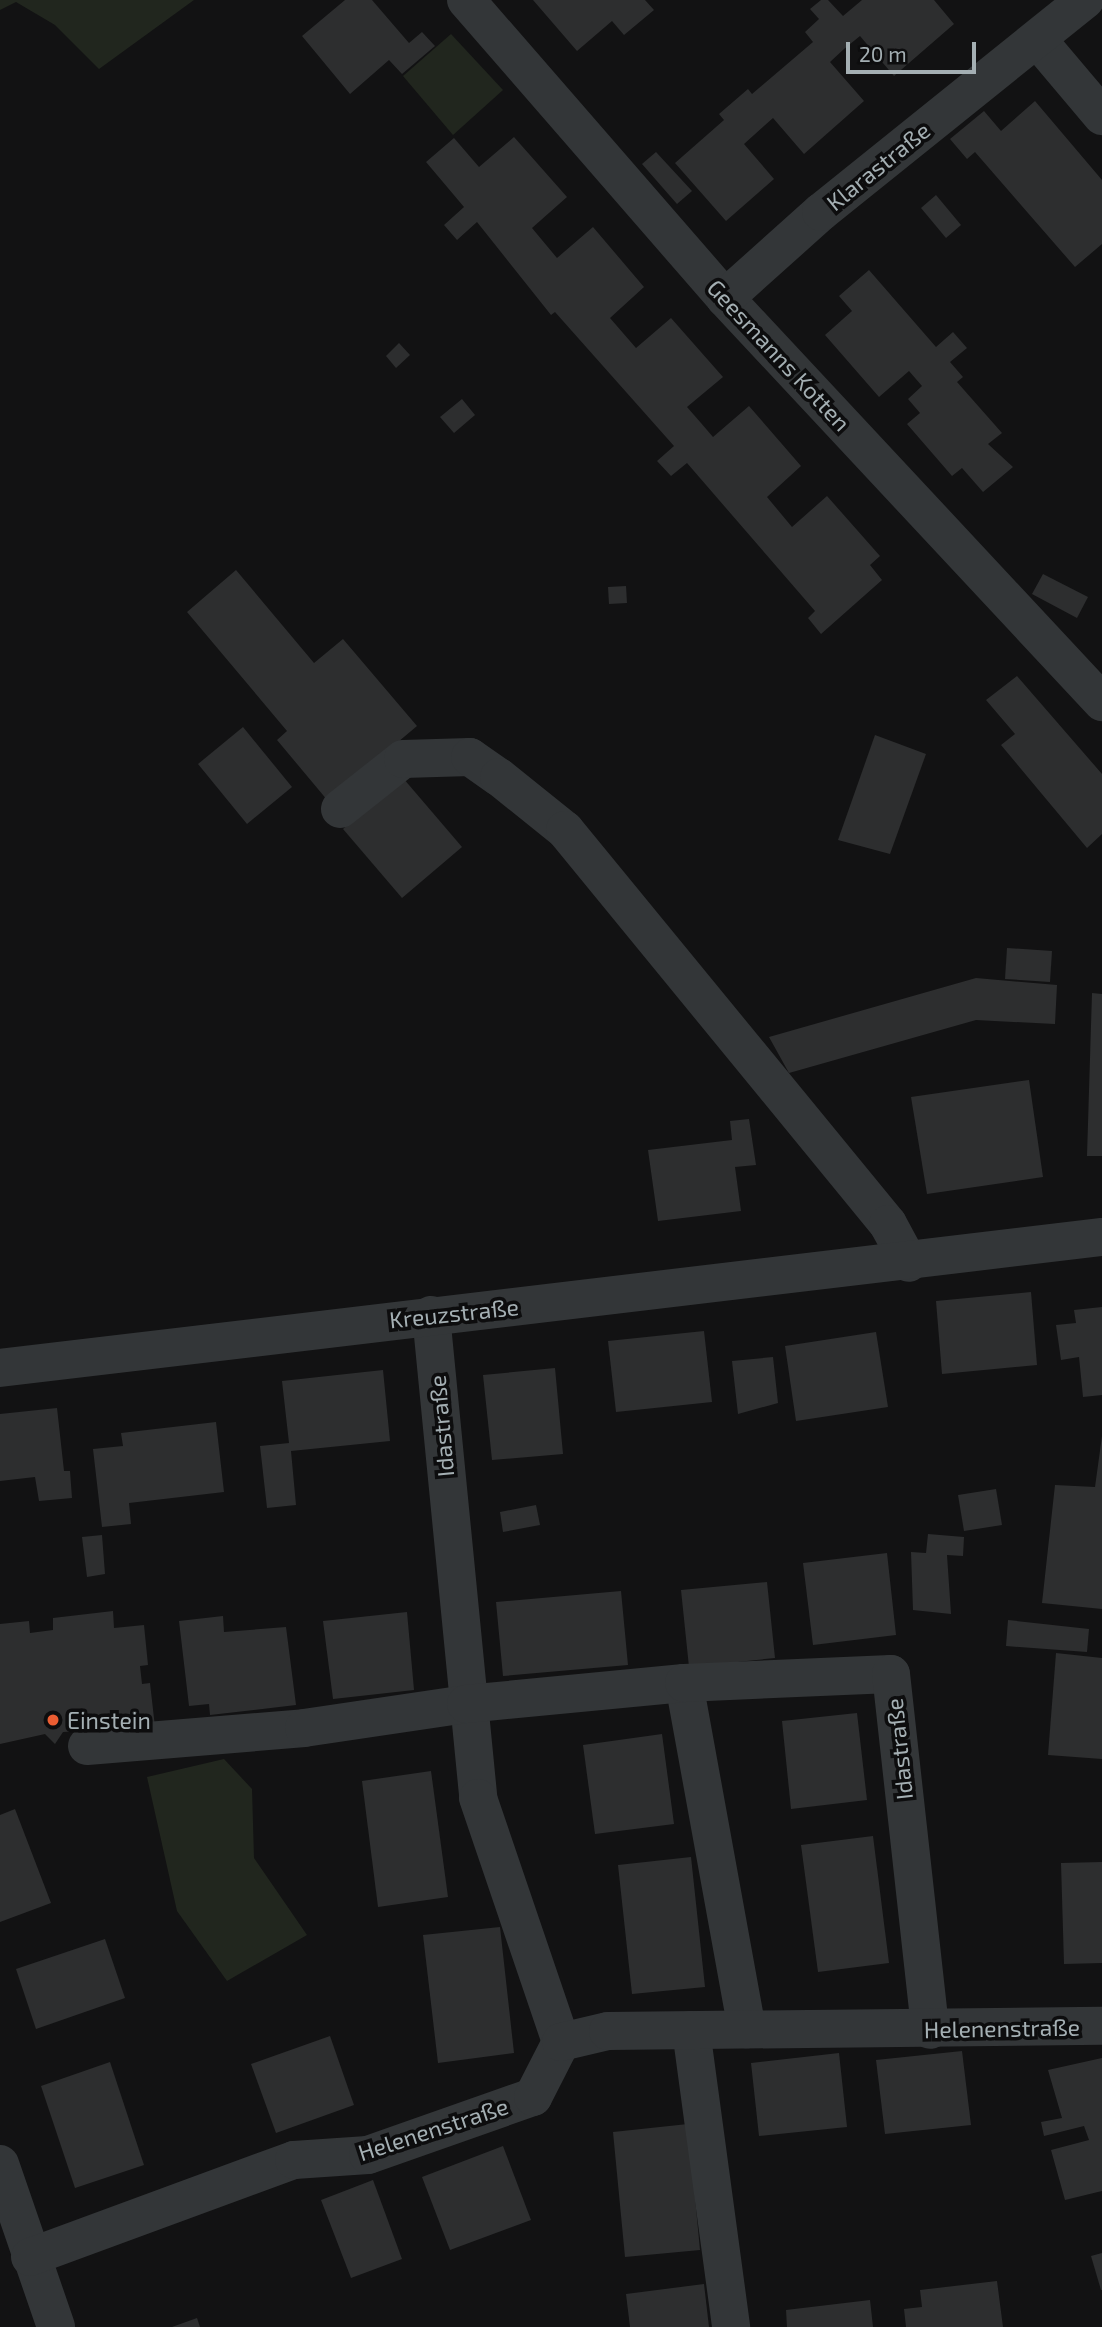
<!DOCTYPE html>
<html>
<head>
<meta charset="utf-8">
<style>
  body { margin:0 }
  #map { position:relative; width:1102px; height:2327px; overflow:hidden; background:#121213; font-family:"Exo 2",sans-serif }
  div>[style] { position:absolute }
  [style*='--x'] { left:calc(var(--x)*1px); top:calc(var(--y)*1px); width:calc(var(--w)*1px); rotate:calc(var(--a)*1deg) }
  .green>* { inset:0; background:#21261e }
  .building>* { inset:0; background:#2d2e2f }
  .minor>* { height:38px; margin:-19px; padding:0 19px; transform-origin:19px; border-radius:19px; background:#333638 }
  .dots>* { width:19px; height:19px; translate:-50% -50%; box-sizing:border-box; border:4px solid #0d0d0e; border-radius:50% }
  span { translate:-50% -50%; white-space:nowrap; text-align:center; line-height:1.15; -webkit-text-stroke:7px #0d0d0e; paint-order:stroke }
  .street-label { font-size:23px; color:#a4afb3 }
  .poi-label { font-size:23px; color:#a4afb3 }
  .left { translate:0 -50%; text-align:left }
  .scale { position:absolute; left:846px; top:42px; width:130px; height:32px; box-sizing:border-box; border:4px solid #a4afb3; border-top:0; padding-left:9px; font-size:21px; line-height:24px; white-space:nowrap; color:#a4afb3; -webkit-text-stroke:5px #0d0d0e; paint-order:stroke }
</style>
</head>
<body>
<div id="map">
  <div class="green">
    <div style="clip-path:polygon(0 0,194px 0,99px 69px,55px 25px,16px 2px,0 10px)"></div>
    <div style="clip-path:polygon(451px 34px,503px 90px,453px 135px,403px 76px)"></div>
    <div style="clip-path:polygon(224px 1759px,252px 1789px,254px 1858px,307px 1935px,227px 1981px,177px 1911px,147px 1777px)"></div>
  </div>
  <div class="building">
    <div style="clip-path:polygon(345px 0,372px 0,409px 43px,422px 32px,435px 46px,402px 74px,389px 60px,350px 94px,302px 36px)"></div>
    <div style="clip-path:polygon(533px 0,645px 0,654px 10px,624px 35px,612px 21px,577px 51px)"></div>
    <div style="clip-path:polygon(821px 0,828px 0,843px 16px,862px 0,934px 0,954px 24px,894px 76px,860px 36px,844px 49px,830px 62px,864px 101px,804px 154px,773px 118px,744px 144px,774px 179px,726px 221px,675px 163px,724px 120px,719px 114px,748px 89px,752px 94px,813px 42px,805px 32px,819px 19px,810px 9px)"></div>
    <div style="clip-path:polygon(1035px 101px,1102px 180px,1102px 244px,1075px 267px,975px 152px,967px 159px,950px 139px,984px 111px,1001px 131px)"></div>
    <div style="clip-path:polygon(514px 137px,567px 197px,532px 228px,557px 258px,593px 227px,644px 287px,610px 318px,636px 348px,671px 318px,723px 377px,687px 407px,701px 423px,713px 437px,749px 406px,801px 466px,767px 497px,792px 527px,827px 496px,880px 556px,870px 565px,882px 580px,821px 634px,808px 618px,815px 611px,687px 463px,671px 476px,657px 461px,674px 446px,555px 312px,551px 315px,477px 222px,457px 240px,444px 225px,464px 207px,426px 162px,454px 138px,479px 167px)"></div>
    <div style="clip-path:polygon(656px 152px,692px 191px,677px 204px,642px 164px)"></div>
    <div style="clip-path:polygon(936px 195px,961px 225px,946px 238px,921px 208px)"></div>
    <div style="clip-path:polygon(869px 270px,936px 347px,953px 332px,967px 348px,950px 362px,963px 377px,957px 382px,1002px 433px,988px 444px,1013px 467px,983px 492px,962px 468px,952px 476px,907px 424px,920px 413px,908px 399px,922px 386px,909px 371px,879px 397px,825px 335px,852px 311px,839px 296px)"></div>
    <div style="clip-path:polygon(399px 343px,410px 355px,396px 368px,386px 356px)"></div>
    <div style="clip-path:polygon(462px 399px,475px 415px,454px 433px,440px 417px)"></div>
    <div style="clip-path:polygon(236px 570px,314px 663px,343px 639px,417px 726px,328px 801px,277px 740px,287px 731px,187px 612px)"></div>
    <div style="clip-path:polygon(1043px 574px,1088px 597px,1077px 618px,1032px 594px)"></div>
    <div style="clip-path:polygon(626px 586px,627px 603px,609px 604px,608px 587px)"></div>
    <div style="clip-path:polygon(1017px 676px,1102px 774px,1102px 834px,1087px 848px,1001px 745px,1015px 734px,986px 700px)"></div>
    <div style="clip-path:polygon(243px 727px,292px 787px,247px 824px,198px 764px)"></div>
    <div style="clip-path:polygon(875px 735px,926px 754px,890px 854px,838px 840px)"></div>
    <div style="clip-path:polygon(403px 778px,462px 847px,402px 898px,343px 829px)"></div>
    <div style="clip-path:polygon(1007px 948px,1052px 951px,1050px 982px,1005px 979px)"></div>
    <div style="clip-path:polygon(976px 978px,1057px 985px,1055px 1024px,976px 1020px,789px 1073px,769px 1037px)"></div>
    <div style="clip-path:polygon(1092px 993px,1102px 994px,1102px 1156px,1087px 1156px)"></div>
    <div style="clip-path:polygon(1029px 1080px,1043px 1177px,927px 1194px,911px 1097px)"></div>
    <div style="clip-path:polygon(749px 1119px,756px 1165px,735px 1167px,741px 1211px,658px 1221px,648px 1150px,732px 1140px,730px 1121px)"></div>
    <div style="clip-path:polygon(1031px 1292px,1037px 1365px,942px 1374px,936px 1301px)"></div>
    <div style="clip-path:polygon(1102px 1307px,1102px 1395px,1083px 1397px,1079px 1357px,1061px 1360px,1056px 1325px,1076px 1323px,1074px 1310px)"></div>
    <div style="clip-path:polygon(704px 1331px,712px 1402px,616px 1412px,608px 1341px)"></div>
    <div style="clip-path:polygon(876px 1332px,888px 1407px,796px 1421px,785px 1346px)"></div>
    <div style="clip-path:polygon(773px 1357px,778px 1403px,738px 1414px,732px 1361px)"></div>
    <div style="clip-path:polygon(555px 1368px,563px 1454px,492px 1460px,483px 1375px)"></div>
    <div style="clip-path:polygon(383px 1370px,390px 1441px,291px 1451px,296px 1505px,267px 1508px,260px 1446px,289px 1443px,282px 1381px)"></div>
    <div style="clip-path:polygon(57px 1408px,64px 1471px,70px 1471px,72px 1498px,39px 1501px,35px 1477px,0 1481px,0 1414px)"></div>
    <div style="clip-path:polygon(216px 1422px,224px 1492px,129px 1503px,131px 1524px,102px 1527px,93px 1449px,123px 1446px,121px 1433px)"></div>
    <div style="clip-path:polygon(1102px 1436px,1102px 1609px,1042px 1603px,1055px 1485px,1095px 1487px)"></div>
    <div style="clip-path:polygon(996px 1489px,1002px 1525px,964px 1531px,958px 1495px)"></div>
    <div style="clip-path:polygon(536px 1505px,540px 1525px,503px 1532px,500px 1512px)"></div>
    <div style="clip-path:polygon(928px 1534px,964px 1537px,963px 1556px,947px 1555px,951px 1614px,913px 1610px,911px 1552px,926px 1553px)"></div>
    <div style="clip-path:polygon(102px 1535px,105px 1574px,87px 1577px,82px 1537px)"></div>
    <div style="clip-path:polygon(887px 1553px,896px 1635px,813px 1645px,803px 1563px)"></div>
    <div style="clip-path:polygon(767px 1582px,775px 1658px,689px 1667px,681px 1590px)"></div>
    <div style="clip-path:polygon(621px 1591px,628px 1665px,503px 1676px,496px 1602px)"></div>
    <div style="clip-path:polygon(113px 1611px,114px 1628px,144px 1625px,148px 1665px,140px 1666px,142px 1684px,150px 1683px,155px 1727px,63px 1732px,55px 1744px,45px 1734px,0 1744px,0 1624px,29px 1621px,30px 1633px,53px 1630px,53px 1618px)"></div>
    <div style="clip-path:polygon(407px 1612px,414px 1690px,333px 1699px,323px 1621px)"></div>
    <div style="clip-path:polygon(223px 1616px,224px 1632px,286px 1627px,296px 1705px,210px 1715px,209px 1704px,189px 1706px,179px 1621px)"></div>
    <div style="clip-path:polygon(1008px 1620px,1089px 1629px,1087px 1652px,1006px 1646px)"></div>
    <div style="clip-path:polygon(1056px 1653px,1102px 1658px,1102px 1759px,1048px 1755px)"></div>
    <div style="clip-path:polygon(857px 1713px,867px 1800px,791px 1809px,782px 1721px)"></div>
    <div style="clip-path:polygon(662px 1734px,674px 1824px,595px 1834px,583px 1745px)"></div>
    <div style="clip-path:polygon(431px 1771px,448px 1897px,378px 1907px,362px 1781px)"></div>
    <div style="clip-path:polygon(15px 1809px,51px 1903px,0 1922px,0 1815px)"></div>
    <div style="clip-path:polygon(873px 1836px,889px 1963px,818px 1972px,801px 1845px)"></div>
    <div style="clip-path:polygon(691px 1857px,705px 1987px,632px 1994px,618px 1865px)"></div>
    <div style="clip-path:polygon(1102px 1862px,1102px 1963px,1064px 1964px,1061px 1863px)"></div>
    <div style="clip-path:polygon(500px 1927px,514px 2053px,438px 2063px,423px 1935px)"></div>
    <div style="clip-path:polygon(105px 1939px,125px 1998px,36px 2029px,16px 1969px)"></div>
    <div style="clip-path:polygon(330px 2036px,354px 2105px,276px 2133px,251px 2064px)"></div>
    <div style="clip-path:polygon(962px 2051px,971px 2125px,885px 2134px,876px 2060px)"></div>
    <div style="clip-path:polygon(839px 2053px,847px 2127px,759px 2136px,751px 2063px)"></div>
    <div style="clip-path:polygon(1102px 2058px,1102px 2191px,1065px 2200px,1051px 2150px,1089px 2140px,1084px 2126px,1044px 2136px,1041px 2122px,1062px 2118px,1048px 2070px)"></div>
    <div style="clip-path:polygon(110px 2062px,144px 2165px,75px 2188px,41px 2086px)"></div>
    <div style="clip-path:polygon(688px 2124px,700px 2250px,625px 2257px,613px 2132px)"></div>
    <div style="clip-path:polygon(503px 2146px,531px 2220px,450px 2250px,422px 2177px)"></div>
    <div style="clip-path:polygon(373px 2180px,402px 2259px,351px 2278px,321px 2200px)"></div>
    <div style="clip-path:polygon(1102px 2253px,1102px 2290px,1101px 2290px,1091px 2256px)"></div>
    <div style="clip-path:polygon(997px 2281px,1003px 2327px,906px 2327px,904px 2309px,922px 2307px,920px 2290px)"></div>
    <div style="clip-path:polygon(704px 2284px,709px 2327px,630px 2327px,626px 2294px)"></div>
    <div style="clip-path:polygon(870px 2300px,873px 2327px,787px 2327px,786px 2310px)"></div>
    <div style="clip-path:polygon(197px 2318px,200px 2327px,172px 2327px)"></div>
  </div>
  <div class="minor">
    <div style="--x:466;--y:0;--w:395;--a:49"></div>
    <div style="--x:725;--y:298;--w:553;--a:46.98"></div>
    <div style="--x:1037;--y:39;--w:101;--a:49.8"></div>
    <div style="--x:725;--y:298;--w:129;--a:-41.9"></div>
    <div style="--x:821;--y:212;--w:339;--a:-38.8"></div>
    <div style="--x:340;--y:809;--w:80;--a:-38.4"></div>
    <div style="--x:403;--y:759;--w:67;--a:-1.7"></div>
    <div style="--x:470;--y:757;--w:35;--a:35"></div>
    <div style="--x:499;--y:777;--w:85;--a:38.8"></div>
    <div style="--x:565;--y:830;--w:509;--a:50.66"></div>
    <div style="--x:888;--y:1224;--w:44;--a:61.7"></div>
    <div style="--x:431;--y:1315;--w:485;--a:84.4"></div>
    <div style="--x:478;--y:1798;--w:258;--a:71.2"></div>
    <div style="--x:0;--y:1368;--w:1110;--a:-6.78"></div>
    <div style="--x:684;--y:1683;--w:352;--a:79.7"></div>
    <div style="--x:87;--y:1746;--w:218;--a:-4.7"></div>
    <div style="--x:304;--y:1728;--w:164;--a:-8.4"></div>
    <div style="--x:466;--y:1704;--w:219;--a:-5.5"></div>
    <div style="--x:684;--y:1683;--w:207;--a:-2.5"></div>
    <div style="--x:891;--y:1674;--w:358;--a:83.7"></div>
    <div style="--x:691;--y:2030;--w:300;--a:82.3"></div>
    <div style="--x:0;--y:2164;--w:172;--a:71"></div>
    <div style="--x:30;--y:2257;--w:281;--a:-20.2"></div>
    <div style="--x:294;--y:2160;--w:74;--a:-3.9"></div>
    <div style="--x:368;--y:2155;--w:175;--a:-19.4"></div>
    <div style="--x:533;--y:2097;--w:62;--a:-63"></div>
    <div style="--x:561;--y:2042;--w:48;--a:-13.2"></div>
    <div style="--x:608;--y:2031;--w:494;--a:-0.6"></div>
  </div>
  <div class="dots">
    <div style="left:53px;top:1720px;background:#eb5d32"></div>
  </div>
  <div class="street-label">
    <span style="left:878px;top:166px;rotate:-39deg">Klarastraße</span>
    <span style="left:779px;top:355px;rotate:47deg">Geesmanns Kotten</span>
    <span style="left:454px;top:1313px;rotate:-6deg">Kreuzstraße</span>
    <span style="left:441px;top:1426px;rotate:-95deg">Idastraße</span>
    <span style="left:899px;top:1749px;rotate:-96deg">Idastraße</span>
    <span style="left:1002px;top:2028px;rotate:-1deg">Helenenstraße</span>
    <span style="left:433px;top:2129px;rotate:-18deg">Helenenstraße</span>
  </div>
  <div class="poi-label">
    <span class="left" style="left:67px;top:1720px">Einstein</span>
  </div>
  <div class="scale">20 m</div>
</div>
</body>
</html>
